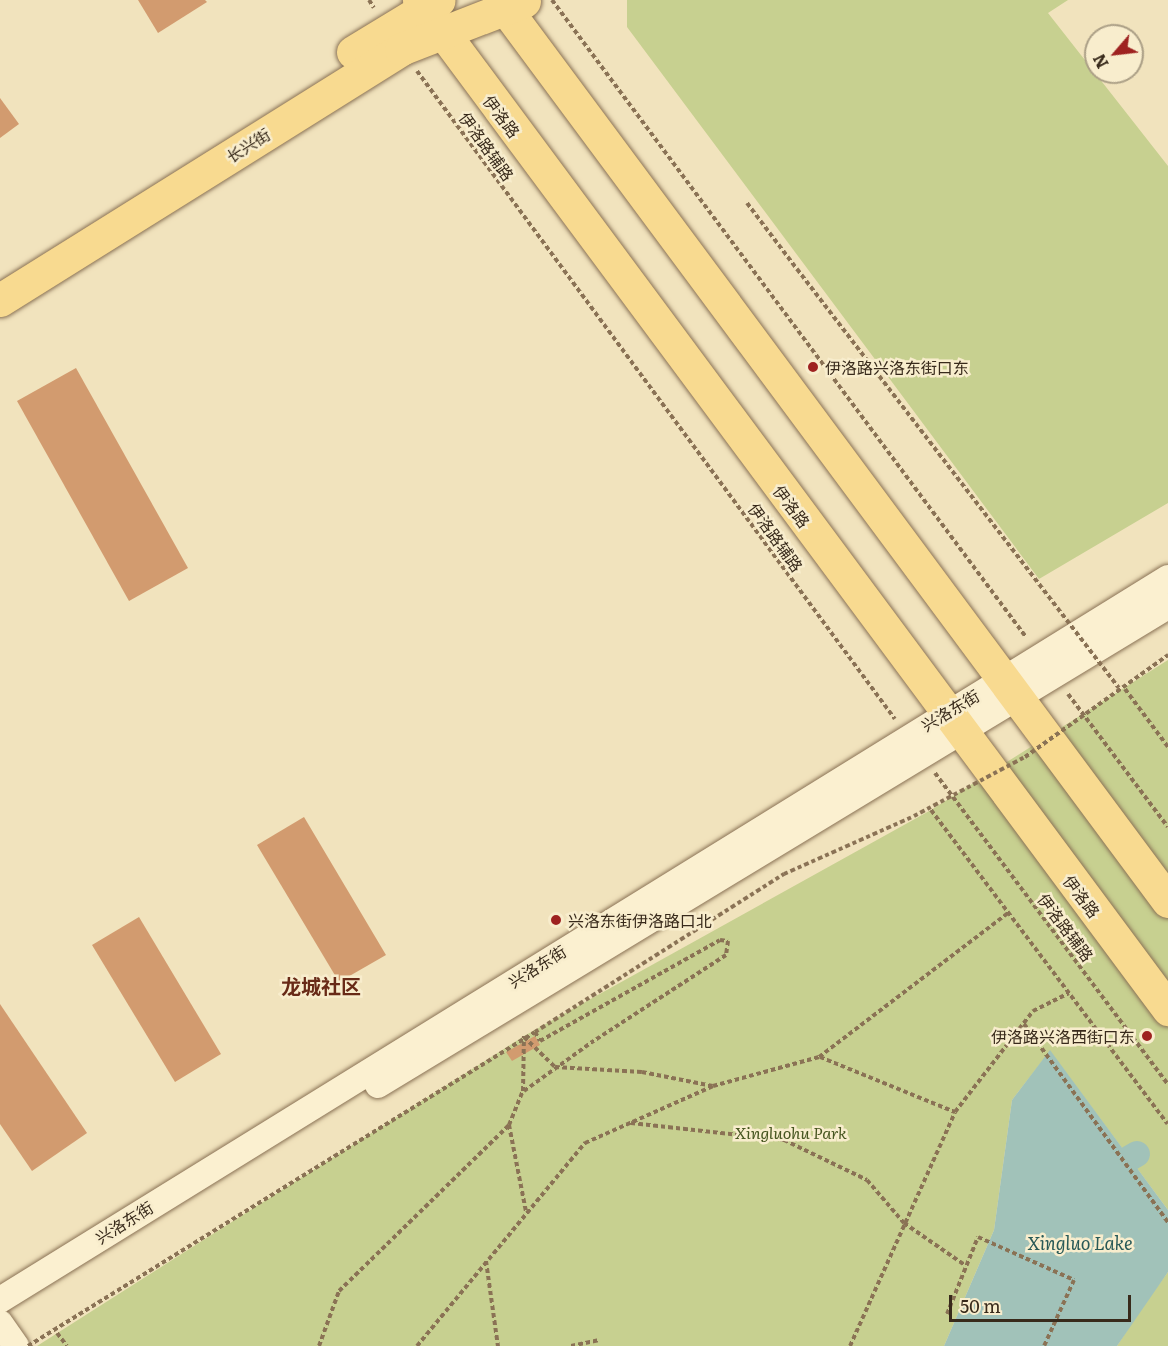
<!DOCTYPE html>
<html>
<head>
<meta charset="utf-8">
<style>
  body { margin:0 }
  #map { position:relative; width:1168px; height:1346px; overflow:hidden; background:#f1e3bd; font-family:Literata,"Noto Sans SC",serif }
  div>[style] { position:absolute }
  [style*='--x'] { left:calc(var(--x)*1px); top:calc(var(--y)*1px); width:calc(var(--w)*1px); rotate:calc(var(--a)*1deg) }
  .green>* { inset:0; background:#c7d090 }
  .water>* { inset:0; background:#a1c2b9 }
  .canal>* { height:26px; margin:-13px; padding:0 13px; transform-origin:13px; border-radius:13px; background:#a1c2b9 }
  .building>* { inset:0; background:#d29b6f }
  .path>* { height:4px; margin-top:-2px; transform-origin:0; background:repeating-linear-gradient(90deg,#8a7255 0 4.5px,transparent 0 7.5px) }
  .roads { filter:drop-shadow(0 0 2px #8a7255) drop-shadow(0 0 2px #8a7255) }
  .minor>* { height:26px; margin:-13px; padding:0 13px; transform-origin:13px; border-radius:13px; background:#fbf0d0 }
  .major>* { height:33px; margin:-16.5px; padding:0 16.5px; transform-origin:16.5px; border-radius:16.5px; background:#f8da90 }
  .path-bridge>* { height:4px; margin-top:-2px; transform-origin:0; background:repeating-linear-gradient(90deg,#8a7255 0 4.5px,transparent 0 7.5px) }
  .dots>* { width:16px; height:16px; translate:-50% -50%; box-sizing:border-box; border:3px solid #f8edcd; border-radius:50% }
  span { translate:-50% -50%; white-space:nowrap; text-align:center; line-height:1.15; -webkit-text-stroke:5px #f8edcd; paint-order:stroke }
  .street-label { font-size:16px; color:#382a1b }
  .poi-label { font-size:16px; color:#382a1b }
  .left { translate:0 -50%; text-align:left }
  .right { translate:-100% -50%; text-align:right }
  .park-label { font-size:16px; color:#475620; font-style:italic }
  .water-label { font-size:18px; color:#285957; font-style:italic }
  .quarter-label { font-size:20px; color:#682a17; font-weight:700 }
  .north { position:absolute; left:1084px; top:24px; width:60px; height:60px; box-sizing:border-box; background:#f8edcd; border:2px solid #ab9f86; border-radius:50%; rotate:242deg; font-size:16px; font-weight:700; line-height:24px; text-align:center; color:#382a1b }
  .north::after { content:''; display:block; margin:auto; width:21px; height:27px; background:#9e2220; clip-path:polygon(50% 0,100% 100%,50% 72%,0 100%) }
  .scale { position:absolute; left:949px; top:1295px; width:182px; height:27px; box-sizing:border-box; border:3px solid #382a1b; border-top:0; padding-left:8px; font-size:18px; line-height:21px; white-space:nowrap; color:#382a1b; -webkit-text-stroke:4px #f8edcd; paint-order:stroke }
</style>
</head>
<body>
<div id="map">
  <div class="green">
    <div style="clip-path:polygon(627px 0,1068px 0,1048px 13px,1168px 166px,1168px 503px,1039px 579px,627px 27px)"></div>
    <div style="clip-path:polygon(1168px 660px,1168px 1210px,1050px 1051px,1012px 1100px,994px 1230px,944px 1346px,37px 1346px,524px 1036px,931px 810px)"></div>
    <div style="clip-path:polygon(1168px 1272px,1168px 1346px,1117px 1346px,1140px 1310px)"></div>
  </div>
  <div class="water">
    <div style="clip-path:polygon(1050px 1050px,1168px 1210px,1168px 1272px,1117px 1346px,944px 1346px,994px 1230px,1012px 1100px)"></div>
  </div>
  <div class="canal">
    <div style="--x:1130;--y:1158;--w:8;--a:-30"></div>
  </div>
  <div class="building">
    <div style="clip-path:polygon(138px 0,205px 0,207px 2px,158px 33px)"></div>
    <div style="clip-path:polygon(0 98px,19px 124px,0 138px)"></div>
    <div style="clip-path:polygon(76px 368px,188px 568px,129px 601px,17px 401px)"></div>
    <div style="clip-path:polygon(304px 817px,386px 955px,339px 982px,257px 845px)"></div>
    <div style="clip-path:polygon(139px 917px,221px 1054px,175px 1082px,92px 945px)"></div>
    <div style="clip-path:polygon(0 1004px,87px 1133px,32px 1171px,0 1124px)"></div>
    <div style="clip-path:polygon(535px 1036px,540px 1045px,512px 1061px,506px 1052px)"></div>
  </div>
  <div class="path">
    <div style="--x:369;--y:0;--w:9;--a:58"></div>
    <div style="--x:552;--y:0;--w:794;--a:53.35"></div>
    <div style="--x:417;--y:71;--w:805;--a:53.59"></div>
    <div style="--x:747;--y:203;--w:83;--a:52.9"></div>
    <div style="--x:1125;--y:689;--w:72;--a:53.4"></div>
    <div style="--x:1068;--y:694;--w:166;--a:53.1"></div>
    <div style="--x:935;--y:773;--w:389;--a:53.2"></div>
    <div style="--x:931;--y:810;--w:393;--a:53"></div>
    <div style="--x:1024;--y:1024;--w:245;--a:54"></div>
    <div style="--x:524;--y:1037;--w:43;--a:44.1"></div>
    <div style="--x:555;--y:1067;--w:87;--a:3.3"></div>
    <div style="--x:642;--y:1072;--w:72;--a:11.2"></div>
    <div style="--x:820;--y:1057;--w:146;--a:22.2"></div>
    <div style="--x:524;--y:1091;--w:84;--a:-35.8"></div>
    <div style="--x:631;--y:1123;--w:154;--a:6.3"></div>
    <div style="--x:784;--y:1140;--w:92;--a:25.7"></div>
    <div style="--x:867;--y:1180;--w:57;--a:49.3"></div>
    <div style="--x:904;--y:1223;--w:75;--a:34.7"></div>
    <div style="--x:509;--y:1125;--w:89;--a:78.9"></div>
    <div style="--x:486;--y:1261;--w:86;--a:82"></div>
    <div style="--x:947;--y:1314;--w:83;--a:-68.1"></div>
    <div style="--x:978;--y:1237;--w:105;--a:24.1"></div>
    <div style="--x:1074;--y:1280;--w:72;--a:114.4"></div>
    <div style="--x:57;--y:1333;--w:16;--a:52"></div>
    <div style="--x:319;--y:1346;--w:59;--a:-70"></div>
    <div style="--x:339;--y:1291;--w:238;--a:-44.3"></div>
    <div style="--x:509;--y:1125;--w:37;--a:-68"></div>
    <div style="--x:523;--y:1091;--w:55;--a:-89"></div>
    <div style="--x:417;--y:1346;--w:264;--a:-50.4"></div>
    <div style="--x:585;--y:1143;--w:140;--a:-24"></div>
    <div style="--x:713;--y:1086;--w:110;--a:-15.3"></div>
    <div style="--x:819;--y:1057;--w:238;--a:-37.3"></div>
    <div style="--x:571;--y:1346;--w:29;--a:-12"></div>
    <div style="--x:850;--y:1346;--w:256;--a:-65.8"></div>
    <div style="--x:955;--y:1112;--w:128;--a:-52.3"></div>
    <div style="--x:1033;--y:1011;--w:40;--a:-26.6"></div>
  </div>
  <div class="roads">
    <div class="minor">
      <div style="--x:378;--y:1085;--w:924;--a:-31.23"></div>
      <div style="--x:0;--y:1300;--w:1373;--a:-31.72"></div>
      <div style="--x:0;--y:1323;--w:28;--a:55"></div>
    </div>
    <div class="major">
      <div style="--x:419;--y:0;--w:1257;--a:53.41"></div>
      <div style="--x:499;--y:0;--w:1122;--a:53.41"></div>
      <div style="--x:353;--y:52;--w:100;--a:-31.2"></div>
      <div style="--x:0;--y:300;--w:473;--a:-32"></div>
      <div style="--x:401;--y:49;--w:132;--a:-21.3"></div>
    </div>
  </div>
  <div class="path-bridge">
    <div style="--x:797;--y:269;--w:528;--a:52.46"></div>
    <div style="--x:535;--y:1032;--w:295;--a:-32.4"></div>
    <div style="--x:784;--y:874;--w:142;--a:-24"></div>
    <div style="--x:914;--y:816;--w:126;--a:-28"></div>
    <div style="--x:1025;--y:757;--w:176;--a:-35.5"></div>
    <div style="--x:28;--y:1346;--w:596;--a:-31.77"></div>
    <div style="--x:535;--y:1032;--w:10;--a:61"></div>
    <div style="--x:540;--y:1041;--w:206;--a:-29.3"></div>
    <div style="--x:720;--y:940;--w:8;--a:7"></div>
    <div style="--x:728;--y:941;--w:14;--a:98"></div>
    <div style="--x:726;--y:955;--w:160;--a:147"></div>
  </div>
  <div class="dots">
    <div style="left:813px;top:367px;background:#9e2220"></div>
    <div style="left:556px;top:920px;background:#9e2220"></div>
    <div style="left:1147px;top:1036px;background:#9e2220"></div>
  </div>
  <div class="street-label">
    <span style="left:502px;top:116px;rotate:53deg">伊洛路</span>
    <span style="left:248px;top:145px;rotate:-32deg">长兴街</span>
    <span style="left:487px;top:146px;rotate:54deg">伊洛路辅路</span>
    <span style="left:792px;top:506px;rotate:53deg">伊洛路</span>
    <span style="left:776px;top:537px;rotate:54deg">伊洛路辅路</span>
    <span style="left:950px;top:710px;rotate:-31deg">兴洛东街</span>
    <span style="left:1082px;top:896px;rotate:53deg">伊洛路</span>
    <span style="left:1066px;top:927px;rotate:53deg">伊洛路辅路</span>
    <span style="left:537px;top:966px;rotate:-32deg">兴洛东街</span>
    <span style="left:124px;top:1222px;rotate:-32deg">兴洛东街</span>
  </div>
  <div class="poi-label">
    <span class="left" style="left:825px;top:367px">伊洛路兴洛东街口东</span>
    <span class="left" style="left:568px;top:920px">兴洛东街伊洛路口北</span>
    <span class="right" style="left:1135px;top:1036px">伊洛路兴洛西街口东</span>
  </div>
  <div class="park-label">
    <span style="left:791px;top:1132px">Xingluohu Park</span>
  </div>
  <div class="water-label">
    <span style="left:1080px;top:1243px">Xingluo Lake</span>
  </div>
  <div class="quarter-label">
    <span style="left:321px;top:985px">龙城社区</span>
  </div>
  <div class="north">N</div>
  <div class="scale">50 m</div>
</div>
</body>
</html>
